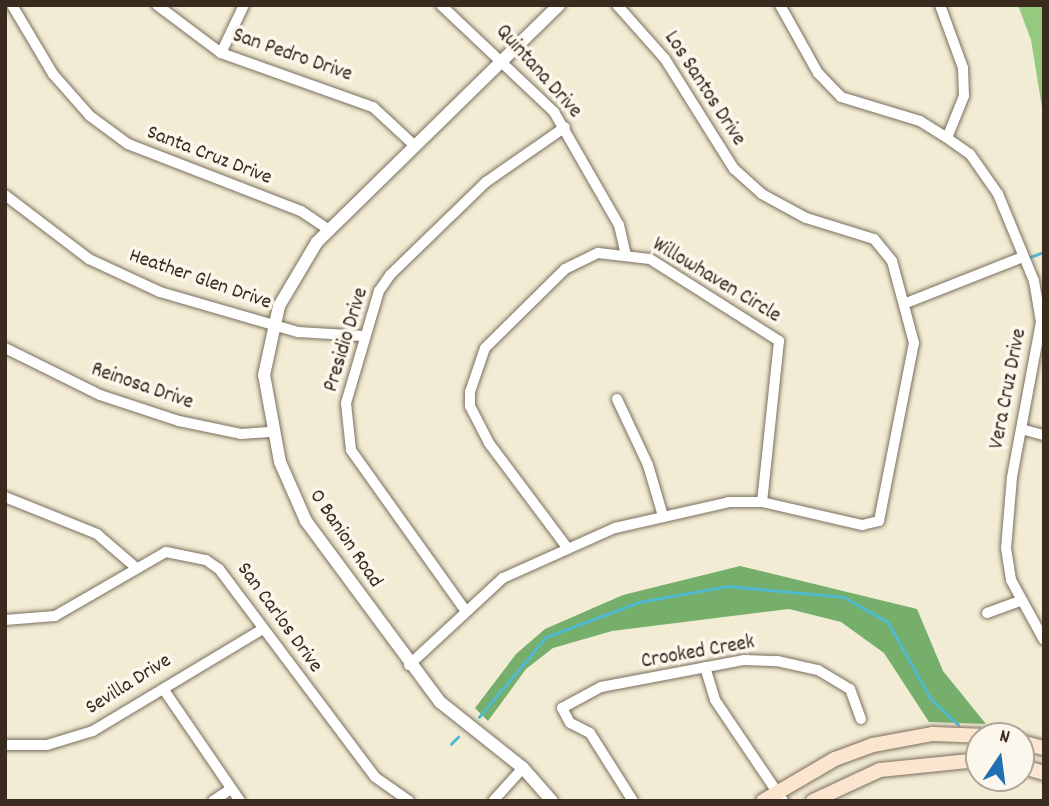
<!DOCTYPE html>
<html>
<head>
<meta charset="utf-8">
<style>
  body { margin:0 }
  #map { position:relative; width:1049px; height:806px; overflow:hidden; background:#f2ecd4; font-family:Dekko,sans-serif }
  div>[style] { position:absolute }
  [style*='--x'] { left:calc(var(--x)*1px); top:calc(var(--y)*1px); width:calc(var(--w)*1px); rotate:calc(var(--a)*1deg) }
  .green>* { inset:0; background:#93ca7d }
  .forest>* { inset:0; background:#76ae6c }
  .stream>* { height:2.5px; margin:-1.25px; padding:0 1.25px; transform-origin:1.25px; border-radius:1.25px; background:#51bacf }
  .roads { filter:drop-shadow(0 0 2px #7b6e5e) drop-shadow(0 0 2px #7b6e5e) }
  .minor>* { height:10px; margin:-5px; padding:0 5px; transform-origin:5px; border-radius:5px; background:#fff }
  .tertiary>* { height:12px; margin:-6px; padding:0 6px; transform-origin:6px; border-radius:6px; background:#fff }
  .secondary>* { height:14px; margin:-7px; padding:0 7px; transform-origin:7px; border-radius:7px; background:#fbe5cf }
  span { translate:-50% -50%; white-space:nowrap; text-align:center; line-height:1.15; -webkit-text-stroke:7px #fbf7ec; paint-order:stroke }
  .street-label { font-size:21px; color:#3b2a1e }
  .frame { position:absolute; inset:0; border:7px solid #3b2a1e; pointer-events:none }
  .north { position:absolute; left:965px; top:722px; width:70px; height:70px; box-sizing:border-box; background:#fbf7ec; border:2px solid #aea59a; border-radius:50%; rotate:13deg; font-size:19px; font-weight:700; line-height:28px; text-align:center; color:#3b2a1e }
  .north::after { content:''; display:block; margin:auto; width:24px; height:32px; background:#1f6fb2; clip-path:polygon(50% 0,100% 100%,50% 72%,0 100%) }
</style>
</head>
<body>
<div id="map">
  <div class="green">
    <div style="clip-path:polygon(1018px 5px,1044px 5px,1044px 120px,1031px 40px)"></div>
  </div>
  <div class="forest">
    <div style="clip-path:polygon(740px 566px,917px 609px,943px 671px,986px 724px,929px 722px,884px 653px,841px 622px,789px 609px,612px 631px,553px 648px,526px 669px,488px 721px,475px 708px,516px 654px,545px 629px,623px 595px)"></div>
  </div>
  <div class="stream">
    <div style="--x:1030;--y:257;--w:15;--a:-20"></div>
    <div style="--x:479;--y:717;--w:104;--a:-50.1"></div>
    <div style="--x:546;--y:637;--w:99;--a:-20.6"></div>
    <div style="--x:639;--y:602;--w:90;--a:-10.2"></div>
    <div style="--x:728;--y:586;--w:117;--a:5.4"></div>
    <div style="--x:844;--y:597;--w:51;--a:29.6"></div>
    <div style="--x:888;--y:622;--w:88;--a:60.8"></div>
    <div style="--x:931;--y:699;--w:37;--a:43"></div>
    <div style="--x:451;--y:744;--w:10;--a:-45"></div>
  </div>
  <div class="roads">
    <div class="minor">
      <div style="--x:12;--y:5;--w:80;--a:59.3"></div>
      <div style="--x:53;--y:74;--w:56;--a:48.6"></div>
      <div style="--x:90;--y:116;--w:47;--a:36.4"></div>
      <div style="--x:128;--y:144;--w:186;--a:21.2"></div>
      <div style="--x:301;--y:211;--w:32;--a:34"></div>
      <div style="--x:157;--y:5;--w:80;--a:36.9"></div>
      <div style="--x:221;--y:53;--w:161;--a:19.6"></div>
      <div style="--x:373;--y:107;--w:56;--a:42.8"></div>
      <div style="--x:441;--y:5;--w:156;--a:43.4"></div>
      <div style="--x:554;--y:112;--w:130;--a:60.1"></div>
      <div style="--x:619;--y:225;--w:28;--a:77"></div>
      <div style="--x:780;--y:5;--w:78;--a:60.8"></div>
      <div style="--x:818;--y:73;--w:33;--a:46"></div>
      <div style="--x:841;--y:97;--w:83;--a:16.9"></div>
      <div style="--x:920;--y:121;--w:32;--a:32"></div>
      <div style="--x:947;--y:138;--w:28;--a:35"></div>
      <div style="--x:970;--y:154;--w:49;--a:55"></div>
      <div style="--x:998;--y:194;--w:94;--a:67.5"></div>
      <div style="--x:1034;--y:281;--w:42;--a:80.3"></div>
      <div style="--x:1041;--y:322;--w:158;--a:100.6"></div>
      <div style="--x:1012;--y:477;--w:71;--a:94.8"></div>
      <div style="--x:1006;--y:548;--w:32;--a:81"></div>
      <div style="--x:1011;--y:580;--w:68;--a:61.2"></div>
      <div style="--x:940;--y:5;--w:67;--a:69.9"></div>
      <div style="--x:963;--y:68;--w:28;--a:88"></div>
      <div style="--x:964;--y:96;--w:45;--a:112"></div>
      <div style="--x:221;--y:53;--w:53;--a:-64.4"></div>
      <div style="--x:5;--y:195;--w:106;--a:37.3"></div>
      <div style="--x:89;--y:259;--w:78;--a:24.9"></div>
      <div style="--x:160;--y:292;--w:144;--a:16.2"></div>
      <div style="--x:298;--y:332;--w:66;--a:3.5"></div>
      <div style="--x:906;--y:303;--w:126;--a:-21.5"></div>
      <div style="--x:5;--y:348;--w:106;--a:26.3"></div>
      <div style="--x:100;--y:395;--w:83;--a:18.2"></div>
      <div style="--x:179;--y:421;--w:63;--a:11.8"></div>
      <div style="--x:241;--y:434;--w:32;--a:-4"></div>
      <div style="--x:617;--y:399;--w:73;--a:64.8"></div>
      <div style="--x:648;--y:465;--w:53;--a:73.6"></div>
      <div style="--x:1021;--y:429;--w:24;--a:15"></div>
      <div style="--x:5;--y:497;--w:99;--a:21.9"></div>
      <div style="--x:97;--y:534;--w:49;--a:40.9"></div>
      <div style="--x:566;--y:546;--w:129;--a:-126.8"></div>
      <div style="--x:489;--y:443;--w:42;--a:-117.2"></div>
      <div style="--x:470;--y:406;--w:14;--a:-90"></div>
      <div style="--x:470;--y:392;--w:46;--a:-71.2"></div>
      <div style="--x:485;--y:348;--w:112;--a:-44.6"></div>
      <div style="--x:565;--y:269;--w:37;--a:-26"></div>
      <div style="--x:598;--y:253;--w:52;--a:6.6"></div>
      <div style="--x:650;--y:259;--w:153;--a:32.4"></div>
      <div style="--x:779;--y:341;--w:162;--a:96"></div>
      <div style="--x:465;--y:610;--w:196;--a:-125.5"></div>
      <div style="--x:351;--y:450;--w:47;--a:-96.1"></div>
      <div style="--x:346;--y:403;--w:117;--a:-73.6"></div>
      <div style="--x:379;--y:291;--w:19;--a:-55"></div>
      <div style="--x:390;--y:275;--w:134;--a:-44.1"></div>
      <div style="--x:486;--y:182;--w:96;--a:-34.8"></div>
      <div style="--x:987;--y:613;--w:35;--a:-20"></div>
      <div style="--x:5;--y:620;--w:50;--a:-4.6"></div>
      <div style="--x:55;--y:616;--w:128;--a:-30"></div>
      <div style="--x:166;--y:552;--w:41;--a:11.3"></div>
      <div style="--x:206;--y:560;--w:16;--a:35"></div>
      <div style="--x:219;--y:569;--w:260;--a:53.1"></div>
      <div style="--x:375;--y:777;--w:42;--a:35.2"></div>
      <div style="--x:409;--y:665;--w:128;--a:-42.8"></div>
      <div style="--x:503;--y:578;--w:123;--a:-24.1"></div>
      <div style="--x:615;--y:528;--w:117;--a:-12.8"></div>
      <div style="--x:729;--y:502;--w:33;--a:0"></div>
      <div style="--x:762;--y:502;--w:103;--a:13"></div>
      <div style="--x:862;--y:525;--w:17;--a:-13"></div>
      <div style="--x:879;--y:521;--w:181;--a:-78.9"></div>
      <div style="--x:914;--y:343;--w:85;--a:-105"></div>
      <div style="--x:892;--y:261;--w:28;--a:-129"></div>
      <div style="--x:874;--y:239;--w:71;--a:-162.8"></div>
      <div style="--x:806;--y:218;--w:50;--a:-151.4"></div>
      <div style="--x:762;--y:194;--w:38;--a:-138"></div>
      <div style="--x:734;--y:169;--w:130;--a:-122.1"></div>
      <div style="--x:665;--y:59;--w:72;--a:-131.6"></div>
      <div style="--x:705;--y:667;--w:34;--a:73"></div>
      <div style="--x:715;--y:700;--w:122;--a:56"></div>
      <div style="--x:164;--y:690;--w:135;--a:55.6"></div>
      <div style="--x:5;--y:745;--w:42;--a:0"></div>
      <div style="--x:47;--y:745;--w:48;--a:-16.9"></div>
      <div style="--x:93;--y:731;--w:198;--a:-31"></div>
      <div style="--x:213;--y:801;--w:22;--a:-34"></div>
      <div style="--x:493;--y:801;--w:45;--a:-47.7"></div>
      <div style="--x:633;--y:801;--w:80;--a:-122.3"></div>
      <div style="--x:590;--y:733;--w:22;--a:-153"></div>
      <div style="--x:570;--y:723;--w:17;--a:-118"></div>
      <div style="--x:562;--y:708;--w:44;--a:-28.3"></div>
      <div style="--x:601;--y:687;--w:146;--a:-10.7"></div>
      <div style="--x:744;--y:660;--w:33;--a:2"></div>
      <div style="--x:777;--y:661;--w:42;--a:12.4"></div>
      <div style="--x:818;--y:670;--w:37;--a:31"></div>
      <div style="--x:850;--y:689;--w:32;--a:70"></div>
    </div>
    <div class="tertiary">
      <div style="--x:552;--y:801;--w:44;--a:-131.3"></div>
      <div style="--x:523;--y:768;--w:106;--a:-141.5"></div>
      <div style="--x:440;--y:702;--w:225;--a:-126.5"></div>
      <div style="--x:306;--y:521;--w:64;--a:-113.8"></div>
      <div style="--x:280;--y:462;--w:88;--a:-100.4"></div>
      <div style="--x:264;--y:375;--w:71;--a:-77.7"></div>
      <div style="--x:279;--y:306;--w:74;--a:-59.3"></div>
      <div style="--x:317;--y:242;--w:339;--a:-44.4"></div>
    </div>
    <div class="secondary">
      <div style="--x:1021;--y:742;--w:24;--a:15"></div>
      <div style="--x:1021;--y:766;--w:24;--a:17"></div>
      <div style="--x:763;--y:801;--w:83;--a:-30.3"></div>
      <div style="--x:835;--y:759;--w:40;--a:-20.2"></div>
      <div style="--x:873;--y:745;--w:61;--a:-10.4"></div>
      <div style="--x:933;--y:734;--w:54;--a:2.1"></div>
      <div style="--x:813;--y:801;--w:74;--a:-24.8"></div>
      <div style="--x:880;--y:770;--w:100;--a:-5.8"></div>
    </div>
  </div>
  <div class="street-label">
    <span style="left:292px;top:56px;rotate:19deg">San Pedro Drive</span>
    <span style="left:538px;top:72px;rotate:48deg">Quintana Drive</span>
    <span style="left:704px;top:89px;rotate:57deg">Los Santos Drive</span>
    <span style="left:209px;top:156px;rotate:21deg">Santa Cruz Drive</span>
    <span style="left:200px;top:280px;rotate:19deg">Heather Glen Drive</span>
    <span style="left:716px;top:281px;rotate:31deg">Willowhaven Circle</span>
    <span style="left:347px;top:340px;rotate:-73deg">Presidio Drive</span>
    <span style="left:142px;top:387px;rotate:19deg">Reinosa Drive</span>
    <span style="left:1009px;top:389px;rotate:-79deg">Vera Cruz Drive</span>
    <span style="left:345px;top:539px;rotate:56deg">O Banion Road</span>
    <span style="left:279px;top:618px;rotate:54deg">San Carlos Drive</span>
    <span style="left:698px;top:653px;rotate:-10deg">Crooked Creek</span>
    <span style="left:129px;top:685px;rotate:-32deg">Sevilla Drive</span>
  </div>
  <div class="frame"></div>
  <div class="north">N</div>
</div>
</body>
</html>
